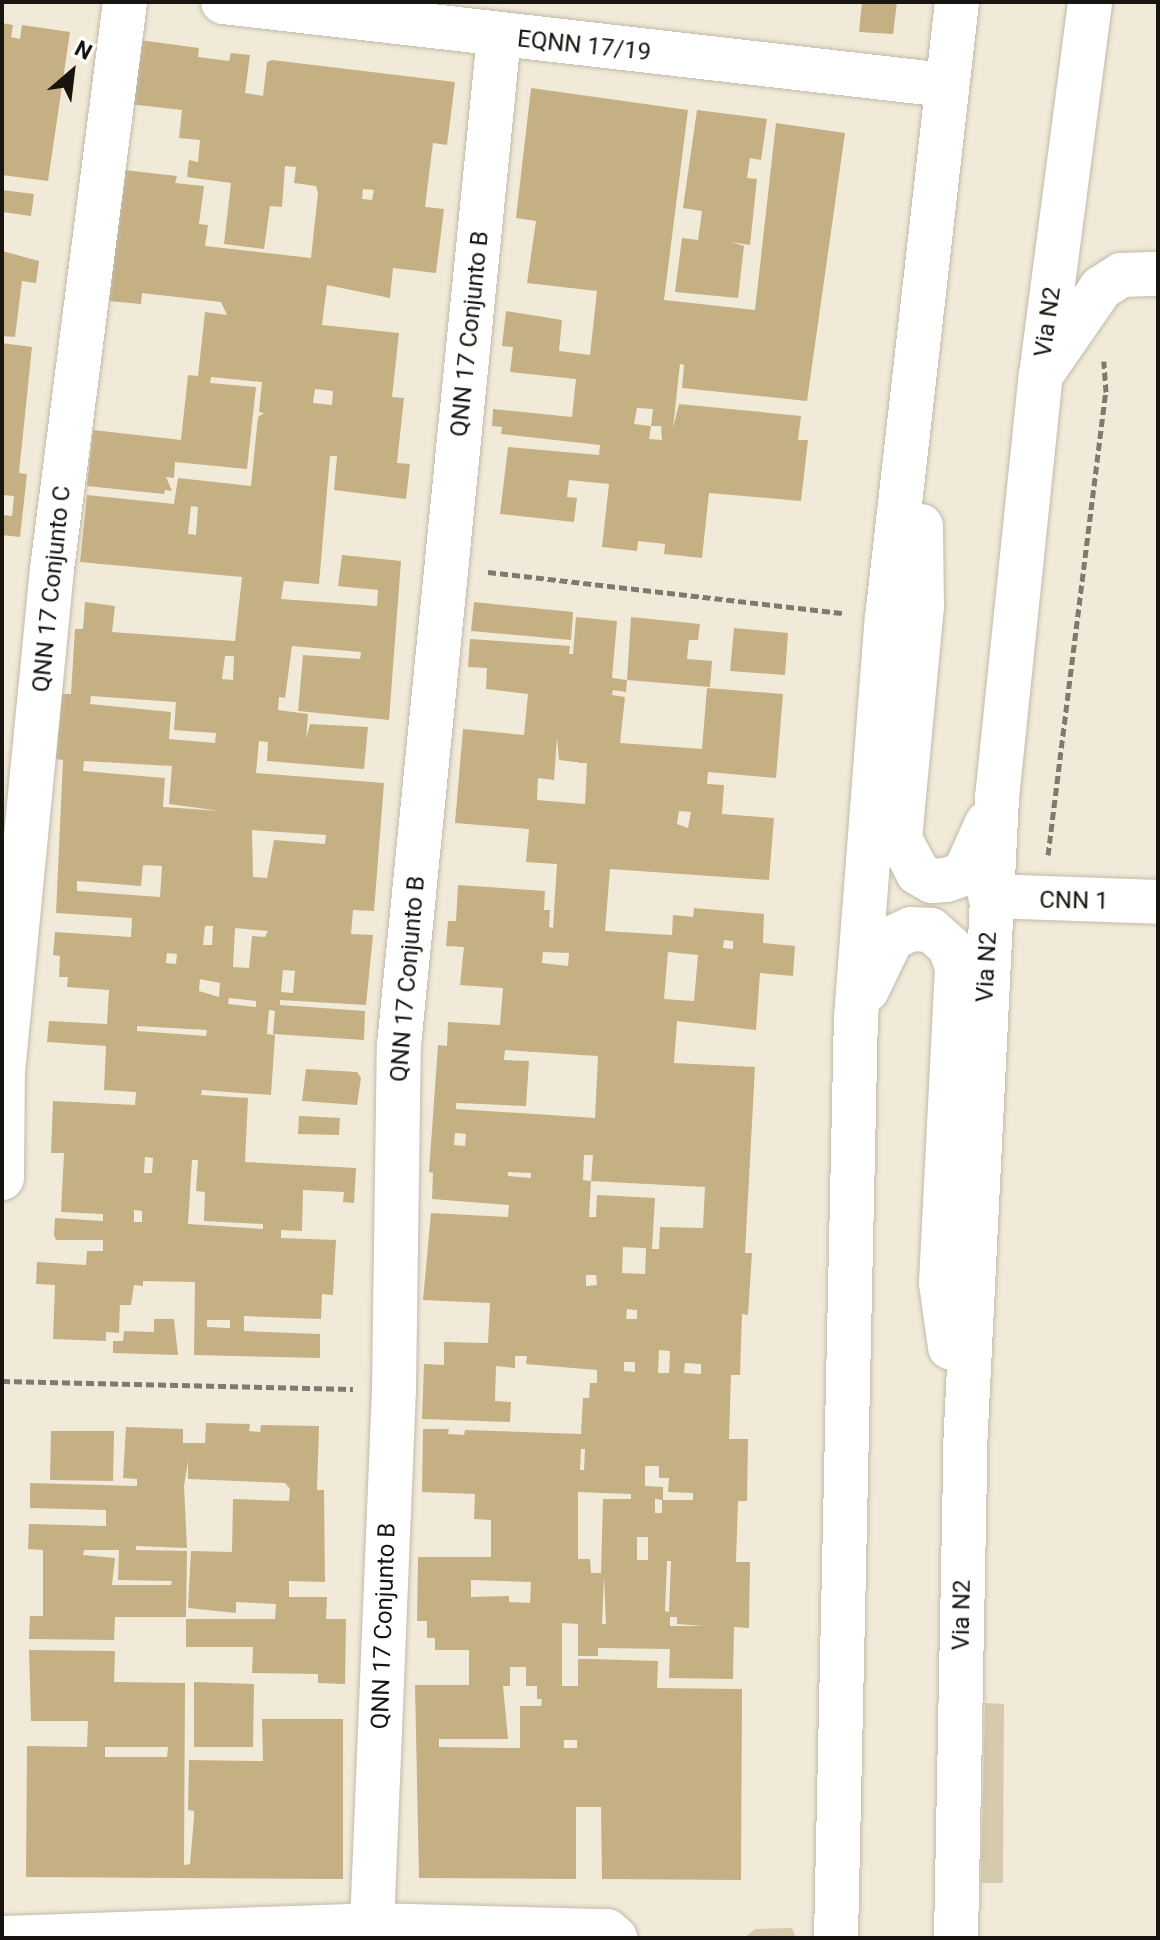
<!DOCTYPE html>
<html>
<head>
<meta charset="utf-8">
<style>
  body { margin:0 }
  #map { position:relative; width:1160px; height:1940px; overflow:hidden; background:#f2ead9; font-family:Roboto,sans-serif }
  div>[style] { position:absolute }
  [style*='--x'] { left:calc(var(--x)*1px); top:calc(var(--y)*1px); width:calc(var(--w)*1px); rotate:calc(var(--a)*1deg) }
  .green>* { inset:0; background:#d7c9ab }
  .building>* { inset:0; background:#c5b083 }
  .path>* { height:5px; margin-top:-2.5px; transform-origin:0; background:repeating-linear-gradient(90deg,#7f7a6f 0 8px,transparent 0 12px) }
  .roads { filter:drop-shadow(0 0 2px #c2baaa) drop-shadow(0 0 2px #c2baaa) }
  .minor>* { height:44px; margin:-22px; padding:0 22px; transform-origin:22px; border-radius:22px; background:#fff }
  .major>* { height:44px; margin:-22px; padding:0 22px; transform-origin:22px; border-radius:22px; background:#fff }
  span { translate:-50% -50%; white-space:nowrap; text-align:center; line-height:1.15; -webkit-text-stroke:6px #fff; paint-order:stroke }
  .street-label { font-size:24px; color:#181510 }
  .frame { position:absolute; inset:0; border:4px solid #181510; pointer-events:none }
  .north { position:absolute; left:32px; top:32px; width:80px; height:80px; -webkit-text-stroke:6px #fff; paint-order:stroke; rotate:28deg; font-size:22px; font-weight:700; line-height:32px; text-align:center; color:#181510 }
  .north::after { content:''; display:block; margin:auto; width:28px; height:36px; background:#181510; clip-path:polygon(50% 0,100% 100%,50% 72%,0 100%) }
</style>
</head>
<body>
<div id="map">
  <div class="green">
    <div style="clip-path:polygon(985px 1703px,1004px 1704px,1003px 1883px,981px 1883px)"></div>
    <div style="clip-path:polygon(792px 1928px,796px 1938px,744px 1938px,755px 1929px)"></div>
  </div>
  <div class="building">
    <div style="clip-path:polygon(862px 2px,897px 2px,893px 34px,859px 32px)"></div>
    <div style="clip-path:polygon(2px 23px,13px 25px,11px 37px,20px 39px,22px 25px,70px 32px,48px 181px,2px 175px)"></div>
    <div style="clip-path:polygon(evenodd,139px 40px,199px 48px,198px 57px,229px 61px,231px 53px,250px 55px,245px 93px,263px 96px,267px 62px,272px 60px,455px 82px,447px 145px,433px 143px,425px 207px,444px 209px,436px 273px,393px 268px,390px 298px,327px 285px,322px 325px,399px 333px,392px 397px,404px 398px,397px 463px,410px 464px,406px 499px,334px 490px,337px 456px,330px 456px,319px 584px,284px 581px,281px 599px,377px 606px,378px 590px,338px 586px,342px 555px,401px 561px,389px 720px,298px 711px,303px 655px,360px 659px,361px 652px,292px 646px,285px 698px,279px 697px,278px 710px,308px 714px,306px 739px,310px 724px,368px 727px,364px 769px,267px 761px,268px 742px,259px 741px,256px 773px,384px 783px,374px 911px,353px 910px,351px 934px,373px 935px,366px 1005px,280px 1000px,280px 1005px,365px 1011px,364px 1040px,273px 1034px,275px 1011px,269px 1010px,267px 1034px,275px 1035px,271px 1095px,202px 1090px,201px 1095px,248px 1098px,245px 1162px,356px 1168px,354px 1203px,343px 1202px,344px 1192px,303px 1190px,302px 1231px,281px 1230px,281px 1238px,336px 1240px,333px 1295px,322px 1294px,321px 1319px,244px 1316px,244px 1331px,320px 1334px,320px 1358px,194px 1355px,195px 1282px,143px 1281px,143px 1286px,134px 1285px,131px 1305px,120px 1305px,119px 1333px,106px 1332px,106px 1341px,53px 1339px,55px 1285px,36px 1284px,37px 1262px,86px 1265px,87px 1251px,103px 1251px,103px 1240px,56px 1240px,54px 1235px,55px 1218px,103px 1221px,103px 1214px,61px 1212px,64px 1153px,51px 1153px,53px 1101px,135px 1105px,136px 1092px,104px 1090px,106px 1046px,47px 1042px,49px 1021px,107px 1024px,109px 990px,67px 987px,68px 977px,59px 977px,60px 956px,53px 955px,55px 932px,131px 937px,132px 918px,56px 913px,63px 760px,56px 759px,61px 694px,71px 694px,75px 629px,83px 629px,85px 602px,115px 606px,112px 632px,235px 641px,242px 577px,80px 562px,87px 495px,174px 504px,178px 478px,251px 486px,258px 417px,264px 413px,259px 412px,262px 382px,211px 377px,210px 383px,256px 387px,247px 469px,175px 462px,174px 478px,166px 477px,172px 491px,165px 490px,164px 494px,87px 486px,93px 430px,181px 440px,188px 375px,198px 376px,205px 312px,227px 315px,221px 302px,142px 293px,141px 304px,109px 301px,124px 170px,177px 176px,175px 183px,204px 186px,199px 224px,208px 225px,205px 246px,311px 258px,318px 193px,316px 186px,294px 183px,296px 167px,285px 166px,282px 207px,270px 206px,264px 249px,224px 244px,231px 183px,187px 177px,189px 160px,198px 162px,200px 140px,179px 138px,182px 110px,130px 104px,139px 40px,363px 189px,374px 190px,372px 200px,362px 199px,363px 189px,139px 40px,315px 389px,333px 391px,332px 405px,313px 403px,315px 389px,139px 40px,191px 506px,198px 507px,196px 535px,188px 534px,191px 506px,139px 40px,225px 656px,234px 656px,233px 680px,222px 679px,225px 656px,139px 40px,91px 696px,176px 702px,174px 730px,216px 733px,215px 743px,169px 739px,171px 712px,90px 704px,91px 696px,139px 40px,84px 761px,172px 766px,169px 804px,221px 811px,163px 807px,165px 778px,83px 771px,84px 761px,139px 40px,252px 830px,326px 835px,325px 844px,274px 840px,267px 878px,253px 877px,252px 830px,139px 40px,143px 865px,162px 866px,160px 897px,77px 891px,77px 881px,141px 886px,143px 865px,139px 40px,205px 926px,213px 926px,212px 945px,203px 945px,205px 926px,139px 40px,235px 928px,268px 931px,265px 937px,252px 936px,249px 968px,233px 967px,235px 928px,139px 40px,167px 953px,177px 954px,176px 964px,166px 963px,167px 953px,139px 40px,283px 970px,295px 971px,293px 993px,281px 992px,283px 970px,139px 40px,200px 979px,220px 983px,219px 997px,199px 991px,200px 979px,139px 40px,229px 998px,256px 1001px,256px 1007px,228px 1004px,229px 998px,139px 40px,137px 1026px,207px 1030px,206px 1036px,137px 1031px,137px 1026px,139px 40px,145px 1157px,153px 1158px,152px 1173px,144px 1173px,145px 1157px,139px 40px,192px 1160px,198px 1160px,196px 1191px,205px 1192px,204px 1221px,263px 1224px,263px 1229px,188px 1224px,192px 1160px,139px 40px,134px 1210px,142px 1211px,142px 1222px,134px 1222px,134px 1210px,139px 40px,207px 1320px,230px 1320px,230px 1328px,207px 1327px,207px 1320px)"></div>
    <div style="clip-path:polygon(evenodd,531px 88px,688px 110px,664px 300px,755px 310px,776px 123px,845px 133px,807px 401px,682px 388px,684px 365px,680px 364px,673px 428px,679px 404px,801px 416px,798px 440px,808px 440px,801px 501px,709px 493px,702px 558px,664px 554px,665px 544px,638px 541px,637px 551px,602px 547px,609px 484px,569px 480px,567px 497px,577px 498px,574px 522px,500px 514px,508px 447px,599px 455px,600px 445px,501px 434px,502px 427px,492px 426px,493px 409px,572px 417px,576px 379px,510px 372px,513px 347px,502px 346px,506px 311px,562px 320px,559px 351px,590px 355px,597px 291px,527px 283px,536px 221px,516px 218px,531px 88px,637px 408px,653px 409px,651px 426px,661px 426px,662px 440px,649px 439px,651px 426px,634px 424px,637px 408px)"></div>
    <div style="clip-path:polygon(697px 110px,767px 119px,761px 160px,750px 158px,747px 178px,757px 179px,750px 245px,731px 242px,744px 246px,738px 298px,675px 292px,682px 238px,698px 240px,702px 211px,683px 208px)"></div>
    <div style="clip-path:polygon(2px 190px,34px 194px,31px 216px,2px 212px)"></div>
    <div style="clip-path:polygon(2px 251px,39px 261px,36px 283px,22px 281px,15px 337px,2px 336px)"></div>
    <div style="clip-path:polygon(2px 343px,32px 347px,19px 473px,27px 474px,20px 537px,2px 535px,2px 515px,12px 516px,14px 496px,2px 495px)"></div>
    <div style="clip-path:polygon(474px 602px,573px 612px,571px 640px,471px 631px)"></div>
    <div style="clip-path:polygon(evenodd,576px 617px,617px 621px,612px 678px,627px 680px,631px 617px,700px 624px,698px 640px,689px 640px,687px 659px,712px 661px,710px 687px,627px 680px,626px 692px,613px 690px,612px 695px,625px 697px,620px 743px,702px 749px,707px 688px,783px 694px,776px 778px,708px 772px,707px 784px,724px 785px,722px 814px,774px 818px,769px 880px,610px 869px,605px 931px,672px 935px,673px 915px,693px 917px,694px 908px,764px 914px,763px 943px,795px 946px,793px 976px,760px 973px,756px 1030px,677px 1021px,674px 1063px,755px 1067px,745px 1253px,752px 1253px,748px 1315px,742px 1314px,740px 1375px,731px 1375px,729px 1439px,748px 1439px,747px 1501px,738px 1501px,736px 1562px,750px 1562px,749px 1628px,734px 1627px,733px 1679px,669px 1678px,670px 1649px,598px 1648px,598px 1656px,578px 1656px,578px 1624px,562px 1623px,562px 1686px,578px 1686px,578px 1659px,591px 1659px,658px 1661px,657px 1688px,742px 1689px,741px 1880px,602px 1879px,601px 1807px,576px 1807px,576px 1879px,419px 1878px,415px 1685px,469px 1685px,469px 1650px,435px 1650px,435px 1638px,427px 1638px,427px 1621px,417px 1621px,418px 1557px,491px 1557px,491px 1520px,474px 1519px,475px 1494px,422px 1492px,423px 1429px,449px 1429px,448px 1434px,464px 1435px,465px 1430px,581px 1434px,583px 1398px,589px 1398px,590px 1383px,597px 1383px,597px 1370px,526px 1364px,527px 1356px,515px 1356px,515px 1368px,496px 1366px,495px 1401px,511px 1402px,510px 1422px,422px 1419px,424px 1364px,444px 1365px,444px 1342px,488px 1343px,490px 1303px,423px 1300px,431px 1213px,508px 1217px,509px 1205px,432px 1199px,433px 1173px,429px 1172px,438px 1045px,447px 1046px,448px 1022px,500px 1025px,503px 988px,460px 985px,464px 947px,446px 946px,448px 921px,456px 921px,458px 885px,545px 891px,544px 910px,550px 910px,549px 927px,553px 928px,557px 864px,526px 862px,529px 829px,455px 823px,463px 729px,524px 735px,528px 694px,486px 689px,487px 668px,468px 667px,470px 639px,570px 646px,569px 654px,573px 654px,576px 617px,557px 737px,559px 760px,587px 763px,585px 804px,537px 800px,538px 778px,554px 780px,557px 737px,576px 617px,679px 811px,691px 812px,688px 828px,677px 824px,679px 811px,576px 617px,724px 940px,733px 941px,733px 949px,723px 948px,724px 940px,576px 617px,543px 952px,569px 953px,568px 966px,542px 963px,543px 952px,576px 617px,668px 952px,698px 955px,694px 1001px,664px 999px,668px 952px,576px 617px,505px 1050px,598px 1056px,595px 1118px,456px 1109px,456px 1103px,526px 1106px,529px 1061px,504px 1060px,505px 1050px,576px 617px,455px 1133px,466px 1134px,465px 1146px,454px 1145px,455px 1133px,576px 617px,584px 1155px,593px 1155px,591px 1181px,705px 1187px,703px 1228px,660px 1227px,659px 1249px,652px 1249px,655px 1198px,597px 1195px,596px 1217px,589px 1217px,591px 1181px,583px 1180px,584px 1155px,576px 617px,508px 1172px,531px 1173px,531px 1178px,508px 1176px,508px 1172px,576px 617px,623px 1247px,646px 1248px,645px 1274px,622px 1273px,623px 1247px,576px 617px,586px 1275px,596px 1275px,597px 1285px,586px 1286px,586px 1275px,576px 617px,627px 1309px,637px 1310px,637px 1319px,626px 1319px,627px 1309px,576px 617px,659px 1350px,670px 1351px,669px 1373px,658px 1373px,659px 1350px,576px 617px,624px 1362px,635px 1362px,635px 1372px,624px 1371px,624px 1362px,576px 617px,685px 1363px,701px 1364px,701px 1374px,684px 1373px,685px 1363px,576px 617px,581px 1449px,585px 1449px,584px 1470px,580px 1470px,581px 1449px,576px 617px,645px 1466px,659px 1466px,659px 1478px,669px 1478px,668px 1492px,693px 1493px,693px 1500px,663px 1500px,663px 1487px,645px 1486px,645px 1466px,576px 617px,578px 1492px,631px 1494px,631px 1499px,603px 1499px,601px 1573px,591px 1573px,590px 1559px,578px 1559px,578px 1492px,576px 617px,655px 1499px,662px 1500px,662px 1513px,655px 1513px,655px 1499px,576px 617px,637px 1537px,648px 1537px,648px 1560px,637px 1560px,637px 1537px,576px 617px,667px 1561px,671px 1561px,669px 1612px,665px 1611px,667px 1561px,576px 617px,604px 1576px,606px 1624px,602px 1624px,604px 1576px,576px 617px,471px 1580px,531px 1582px,530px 1603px,509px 1602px,509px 1596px,471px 1597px,471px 1580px,576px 617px,670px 1617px,677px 1617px,677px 1624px,704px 1626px,670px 1626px,670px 1617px,576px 617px,510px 1667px,526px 1667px,526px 1686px,537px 1686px,537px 1699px,542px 1699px,541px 1706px,520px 1706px,520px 1748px,439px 1747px,439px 1739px,508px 1739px,503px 1686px,510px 1686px,510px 1667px,576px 617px,564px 1740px,577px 1740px,577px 1748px,564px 1748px,564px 1740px)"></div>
    <div style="clip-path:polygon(734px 628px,788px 633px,785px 675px,730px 671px)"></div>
    <div style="clip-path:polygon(306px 1069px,357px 1072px,361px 1078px,357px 1105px,302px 1101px)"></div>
    <div style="clip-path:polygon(299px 1116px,340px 1118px,339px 1135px,298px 1134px)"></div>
    <div style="clip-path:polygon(154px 1319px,174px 1319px,178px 1355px,113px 1353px,113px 1341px,123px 1341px,124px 1331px,154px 1332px)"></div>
    <div style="clip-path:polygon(evenodd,206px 1423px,250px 1424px,249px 1431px,260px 1432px,261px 1425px,319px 1426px,317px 1490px,324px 1490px,325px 1582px,289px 1581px,289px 1597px,327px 1597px,326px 1619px,346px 1619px,345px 1684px,318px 1683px,318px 1674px,252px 1673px,253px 1647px,186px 1647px,186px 1619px,275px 1619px,276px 1604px,236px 1602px,236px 1613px,188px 1608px,191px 1551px,232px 1552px,233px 1499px,289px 1501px,290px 1489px,285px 1483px,188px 1479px,188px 1461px,184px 1486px,187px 1548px,136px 1546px,136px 1550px,187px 1551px,186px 1617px,115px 1617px,114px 1640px,29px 1639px,30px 1616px,43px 1616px,43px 1550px,28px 1549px,29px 1524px,106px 1526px,106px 1510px,30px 1508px,30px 1483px,137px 1486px,137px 1479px,123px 1478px,126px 1427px,183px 1429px,183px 1443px,205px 1443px,206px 1423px,84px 1550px,119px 1550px,118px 1580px,172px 1581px,171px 1585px,112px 1585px,115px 1558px,83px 1555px,84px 1550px)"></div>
    <div style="clip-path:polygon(51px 1431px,114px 1431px,113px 1481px,50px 1480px)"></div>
    <div style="clip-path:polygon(evenodd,29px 1650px,115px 1651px,114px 1682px,185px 1683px,184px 1865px,190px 1864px,194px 1817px,194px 1811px,188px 1810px,189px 1760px,263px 1761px,262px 1719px,343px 1719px,343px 1879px,26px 1877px,27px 1746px,87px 1747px,88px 1721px,31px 1721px,29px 1650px,105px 1747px,168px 1747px,167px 1757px,105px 1757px,105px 1747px)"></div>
    <div style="clip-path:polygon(194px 1682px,254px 1684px,253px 1747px,194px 1747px)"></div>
  </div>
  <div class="path">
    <div style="--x:488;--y:572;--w:358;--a:6.6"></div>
    <div style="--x:1048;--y:855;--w:467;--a:-82.9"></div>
    <div style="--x:1106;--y:392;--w:31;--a:-94"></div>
    <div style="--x:2;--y:1381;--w:351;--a:1.3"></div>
  </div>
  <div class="roads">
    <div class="minor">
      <div style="--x:223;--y:2;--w:727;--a:6.56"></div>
      <div style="--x:1041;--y:375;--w:106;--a:-55.4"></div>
      <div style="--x:1101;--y:288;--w:24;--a:-33"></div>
      <div style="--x:1121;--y:275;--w:37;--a:-2"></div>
      <div style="--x:990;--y:896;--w:168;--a:2"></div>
      <div style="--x:2;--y:1178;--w:106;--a:-89.5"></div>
      <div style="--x:3;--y:1072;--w:505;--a:-84.44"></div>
      <div style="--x:52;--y:569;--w:572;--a:-82.66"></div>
      <div style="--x:372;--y:1925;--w:536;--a:-87.65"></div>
      <div style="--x:394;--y:1389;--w:344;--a:-89.2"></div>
      <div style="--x:399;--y:1045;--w:1014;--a:-84.34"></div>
      <div style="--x:5;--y:1938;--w:367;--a:-2"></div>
      <div style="--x:372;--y:1925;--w:235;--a:1.5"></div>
      <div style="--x:607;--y:1931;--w:11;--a:41"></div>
    </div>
    <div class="major">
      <div style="--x:921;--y:526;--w:80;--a:89.3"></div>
      <div style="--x:922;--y:606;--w:234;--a:95.4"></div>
      <div style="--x:900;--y:839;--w:38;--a:62"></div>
      <div style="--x:918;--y:873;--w:16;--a:30"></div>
      <div style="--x:932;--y:881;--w:14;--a:-4"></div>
      <div style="--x:946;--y:880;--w:19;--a:-18"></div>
      <div style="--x:964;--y:874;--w:56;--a:-65.7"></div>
      <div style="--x:867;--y:990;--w:58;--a:-64.3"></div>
      <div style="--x:892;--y:938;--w:21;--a:-25"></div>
      <div style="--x:911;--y:929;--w:20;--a:3"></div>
      <div style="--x:931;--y:930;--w:25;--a:42"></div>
      <div style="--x:950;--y:947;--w:21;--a:71"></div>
      <div style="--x:957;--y:967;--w:316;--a:92.9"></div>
      <div style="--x:941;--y:1283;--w:65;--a:82"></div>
      <div style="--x:836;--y:1938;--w:921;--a:-88.76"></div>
      <div style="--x:856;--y:1017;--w:400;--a:-85.6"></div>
      <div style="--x:887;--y:618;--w:620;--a:-83.52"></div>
      <div style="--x:956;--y:1938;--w:489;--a:-88.9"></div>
      <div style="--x:965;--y:1449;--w:652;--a:-87.19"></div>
      <div style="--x:997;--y:798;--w:425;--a:-84.1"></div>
      <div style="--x:1041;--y:375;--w:376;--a:-82.5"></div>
    </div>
  </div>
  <div class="street-label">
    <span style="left:584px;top:46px;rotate:6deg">EQNN 17/19</span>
    <span style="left:1048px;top:322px;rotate:-82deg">Via N2</span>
    <span style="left:470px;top:334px;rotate:-84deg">QNN 17 Conjunto B</span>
    <span style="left:52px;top:589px;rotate:-84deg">QNN 17 Conjunto C</span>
    <span style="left:1074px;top:901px;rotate:1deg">CNN 1</span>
    <span style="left:987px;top:967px;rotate:-87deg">Via N2</span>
    <span style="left:408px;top:979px;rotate:-85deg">QNN 17 Conjunto B</span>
    <span style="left:962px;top:1615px;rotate:-89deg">Via N2</span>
    <span style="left:384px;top:1626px;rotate:-88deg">QNN 17 Conjunto B</span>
  </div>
  <div class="frame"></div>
  <div class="north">N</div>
</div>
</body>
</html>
